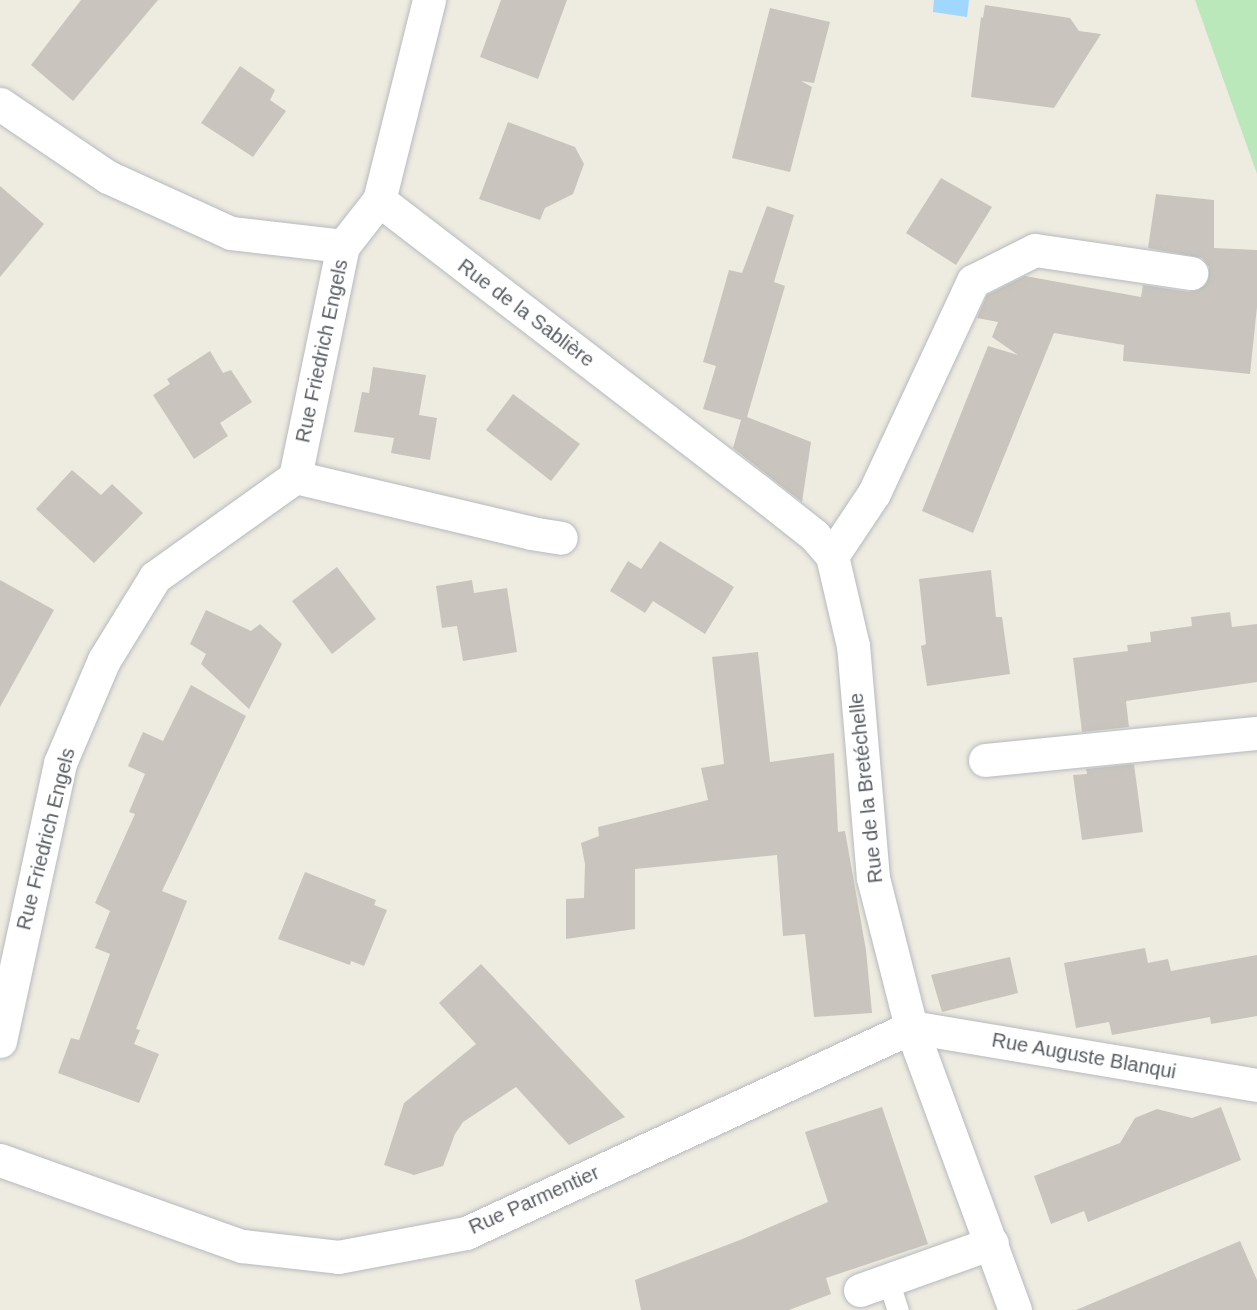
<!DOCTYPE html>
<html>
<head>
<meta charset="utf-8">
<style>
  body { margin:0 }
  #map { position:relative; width:1257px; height:1310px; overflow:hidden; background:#eeebe0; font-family:Arial,sans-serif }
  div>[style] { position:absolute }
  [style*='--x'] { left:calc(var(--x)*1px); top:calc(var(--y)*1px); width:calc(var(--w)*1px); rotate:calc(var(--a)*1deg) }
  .green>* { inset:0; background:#bbe8ba }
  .water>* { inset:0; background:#9fd7ff }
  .building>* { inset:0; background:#c9c5be }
  .roads { filter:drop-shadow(0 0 2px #b6babf) drop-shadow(0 0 2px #b6babf) }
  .lane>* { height:21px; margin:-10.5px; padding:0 10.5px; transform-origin:10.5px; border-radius:10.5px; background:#fff }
  .street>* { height:33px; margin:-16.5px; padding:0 16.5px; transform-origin:16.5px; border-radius:16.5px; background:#fff }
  span { translate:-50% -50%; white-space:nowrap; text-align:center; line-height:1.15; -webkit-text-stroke:4.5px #fff; paint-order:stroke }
  .street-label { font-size:20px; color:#595e63 }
</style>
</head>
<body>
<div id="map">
  <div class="green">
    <div style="clip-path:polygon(1195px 0,1257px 0,1257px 174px)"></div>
  </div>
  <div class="water">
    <div style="clip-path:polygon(934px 0,969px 0,967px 17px,933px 12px)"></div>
  </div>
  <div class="building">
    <div style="clip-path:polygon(81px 0,158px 0,73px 101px,31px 65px)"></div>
    <div style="clip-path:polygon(501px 0,567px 0,538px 79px,480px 57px)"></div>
    <div style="clip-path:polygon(985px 5px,1070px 18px,1079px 31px,1101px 34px,1054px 108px,971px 97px,981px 17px,983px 18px)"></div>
    <div style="clip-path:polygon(770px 8px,830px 22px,814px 83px,801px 81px,812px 87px,790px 172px,732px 158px)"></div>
    <div style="clip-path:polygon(240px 66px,275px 90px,270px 100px,286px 111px,253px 157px,201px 123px)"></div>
    <div style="clip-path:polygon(508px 122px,575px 147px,584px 164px,573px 194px,545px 208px,540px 220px,479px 199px)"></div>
    <div style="clip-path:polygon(941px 178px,992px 207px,956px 265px,906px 233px)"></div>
    <div style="clip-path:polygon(0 186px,44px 224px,0 277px)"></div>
    <div style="clip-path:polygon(1156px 194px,1214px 200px,1214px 248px,1257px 250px,1257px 307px,1250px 374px,1123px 361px,1124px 345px,1054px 333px,973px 533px,922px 511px,988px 346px,1018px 355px,992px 337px,998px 322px,977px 318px,987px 295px,1025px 276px,1141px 297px,1143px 285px,1189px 292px,1198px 290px,1206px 284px,1209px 276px,1209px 267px,1202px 258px,1148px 248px)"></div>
    <div style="clip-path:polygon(767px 206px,794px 215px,774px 282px,785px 286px,747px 417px,811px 442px,802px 502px,733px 448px,741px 420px,703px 409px,716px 366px,703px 362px,729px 270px,742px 273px)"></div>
    <div style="clip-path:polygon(210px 351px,223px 373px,231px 370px,252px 402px,220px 423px,228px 436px,194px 459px,153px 395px,170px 384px,167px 379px)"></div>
    <div style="clip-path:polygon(373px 367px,426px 375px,419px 415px,437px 418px,430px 460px,391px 453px,394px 438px,354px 432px,362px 392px,369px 393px)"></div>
    <div style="clip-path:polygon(513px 394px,580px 444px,551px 481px,486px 430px)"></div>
    <div style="clip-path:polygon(72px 470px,101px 495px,112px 484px,143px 513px,94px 563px,36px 509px)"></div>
    <div style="clip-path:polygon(660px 541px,734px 587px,705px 634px,653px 601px,645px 613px,610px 591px,628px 561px,641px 569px)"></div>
    <div style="clip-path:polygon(337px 567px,376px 619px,332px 654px,292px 601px)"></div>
    <div style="clip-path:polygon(991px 570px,996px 617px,1002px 617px,1010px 674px,927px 686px,921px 646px,926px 644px,919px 579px)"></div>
    <div style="clip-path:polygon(0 580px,54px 610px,0 707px)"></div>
    <div style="clip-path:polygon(472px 580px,474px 593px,507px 588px,517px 652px,463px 661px,457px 626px,442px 628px,436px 586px)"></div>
    <div style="clip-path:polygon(206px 610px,251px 631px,260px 624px,282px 644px,249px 709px,201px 664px,206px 654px,190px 644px)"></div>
    <div style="clip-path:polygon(1230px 612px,1232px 627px,1257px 624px,1257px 682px,1126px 701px,1129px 727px,1082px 732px,1073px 658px,1128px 651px,1127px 645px,1151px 642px,1150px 632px,1192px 626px,1191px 617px)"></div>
    <div style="clip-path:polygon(758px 652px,770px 762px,834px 753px,838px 832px,845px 831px,866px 950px,872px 1013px,814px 1017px,805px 934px,783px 936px,777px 855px,635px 869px,635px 929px,566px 939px,566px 899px,584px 898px,585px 864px,581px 843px,599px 836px,598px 827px,708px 800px,701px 768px,724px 764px,712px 657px)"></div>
    <div style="clip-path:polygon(191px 685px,246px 716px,162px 891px,187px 901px,136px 1029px,140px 1030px,134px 1044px,159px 1054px,139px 1103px,58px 1073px,71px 1038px,79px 1040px,110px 954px,95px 948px,110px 911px,95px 903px,135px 814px,129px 812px,145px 774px,128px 766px,143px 732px,163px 741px)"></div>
    <div style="clip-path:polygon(1134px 764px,1143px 832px,1082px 840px,1073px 775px,1087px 774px,1086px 769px)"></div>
    <div style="clip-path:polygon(305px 872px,376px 900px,374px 905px,387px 910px,364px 966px,351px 961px,350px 965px,278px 939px)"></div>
    <div style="clip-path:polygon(1145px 948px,1148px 963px,1168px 959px,1171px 971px,1257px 955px,1257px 1016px,1211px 1024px,1210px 1017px,1112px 1035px,1109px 1022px,1076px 1028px,1064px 963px)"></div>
    <div style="clip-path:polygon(1010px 957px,1018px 993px,942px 1012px,931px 975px)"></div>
    <div style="clip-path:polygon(481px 964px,625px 1117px,569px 1145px,516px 1087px,463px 1122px,455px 1134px,443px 1166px,414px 1175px,384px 1165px,404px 1103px,476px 1044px,439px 1003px)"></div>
    <div style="clip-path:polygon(882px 1107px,928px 1244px,826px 1278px,831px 1294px,789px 1310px,641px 1310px,635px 1280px,740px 1240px,828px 1202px,805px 1132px)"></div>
    <div style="clip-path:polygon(1221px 1107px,1241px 1160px,1088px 1222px,1084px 1211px,1051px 1224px,1034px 1176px,1120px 1143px,1135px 1118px,1157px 1109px,1192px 1118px)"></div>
    <div style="clip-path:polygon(1240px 1241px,1257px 1280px,1257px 1310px,1076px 1310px)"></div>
  </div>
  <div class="roads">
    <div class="lane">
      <div style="--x:888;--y:1280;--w:32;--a:72"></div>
    </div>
    <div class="street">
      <div style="--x:429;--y:0;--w:206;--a:104"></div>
      <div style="--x:379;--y:200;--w:476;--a:37.5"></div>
      <div style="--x:757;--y:490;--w:73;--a:38.3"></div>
      <div style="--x:814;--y:535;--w:28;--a:49"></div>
      <div style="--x:0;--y:104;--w:130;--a:34.1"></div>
      <div style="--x:108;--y:177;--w:135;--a:24.5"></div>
      <div style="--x:231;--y:233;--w:113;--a:6.6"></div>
      <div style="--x:295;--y:477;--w:243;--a:13.3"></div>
      <div style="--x:531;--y:533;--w:30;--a:9"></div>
      <div style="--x:985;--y:760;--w:273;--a:-5.7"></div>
      <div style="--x:911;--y:1027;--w:351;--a:9.5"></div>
      <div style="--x:0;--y:1041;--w:284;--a:-77.8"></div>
      <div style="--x:60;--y:763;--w:112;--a:-66.9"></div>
      <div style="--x:104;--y:660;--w:97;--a:-58.4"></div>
      <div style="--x:155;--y:577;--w:172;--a:-35.5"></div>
      <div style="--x:295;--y:477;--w:236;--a:-78.3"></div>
      <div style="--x:343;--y:246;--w:58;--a:-52"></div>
      <div style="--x:0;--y:1160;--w:257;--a:19.6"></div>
      <div style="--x:242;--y:1246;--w:97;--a:6.5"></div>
      <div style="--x:338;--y:1257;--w:130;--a:-10.6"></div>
      <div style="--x:466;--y:1233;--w:490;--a:-24.8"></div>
      <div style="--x:860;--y:1290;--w:140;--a:-19.6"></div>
      <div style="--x:1015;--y:1310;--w:302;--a:-110.2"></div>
      <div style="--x:911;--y:1027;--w:154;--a:-104.3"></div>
      <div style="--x:873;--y:878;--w:233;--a:-94.9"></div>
      <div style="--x:853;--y:646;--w:92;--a:-103.1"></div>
      <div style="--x:832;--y:556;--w:76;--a:-56.3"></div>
      <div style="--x:874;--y:493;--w:234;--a:-65"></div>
      <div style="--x:973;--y:281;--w:69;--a:-26.6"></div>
      <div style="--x:1035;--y:250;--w:158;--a:8.4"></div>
    </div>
  </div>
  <div class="street-label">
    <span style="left:526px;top:313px;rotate:37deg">Rue de la Sablière</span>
    <span style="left:322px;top:351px;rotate:-78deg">Rue Friedrich Engels</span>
    <span style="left:866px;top:788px;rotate:-96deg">Rue de la Bretéchelle</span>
    <span style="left:46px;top:839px;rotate:-76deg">Rue Friedrich Engels</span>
    <span style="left:1084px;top:1056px;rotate:10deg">Rue Auguste Blanqui</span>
    <span style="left:534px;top:1200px;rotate:-24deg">Rue Parmentier</span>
  </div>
</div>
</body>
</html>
